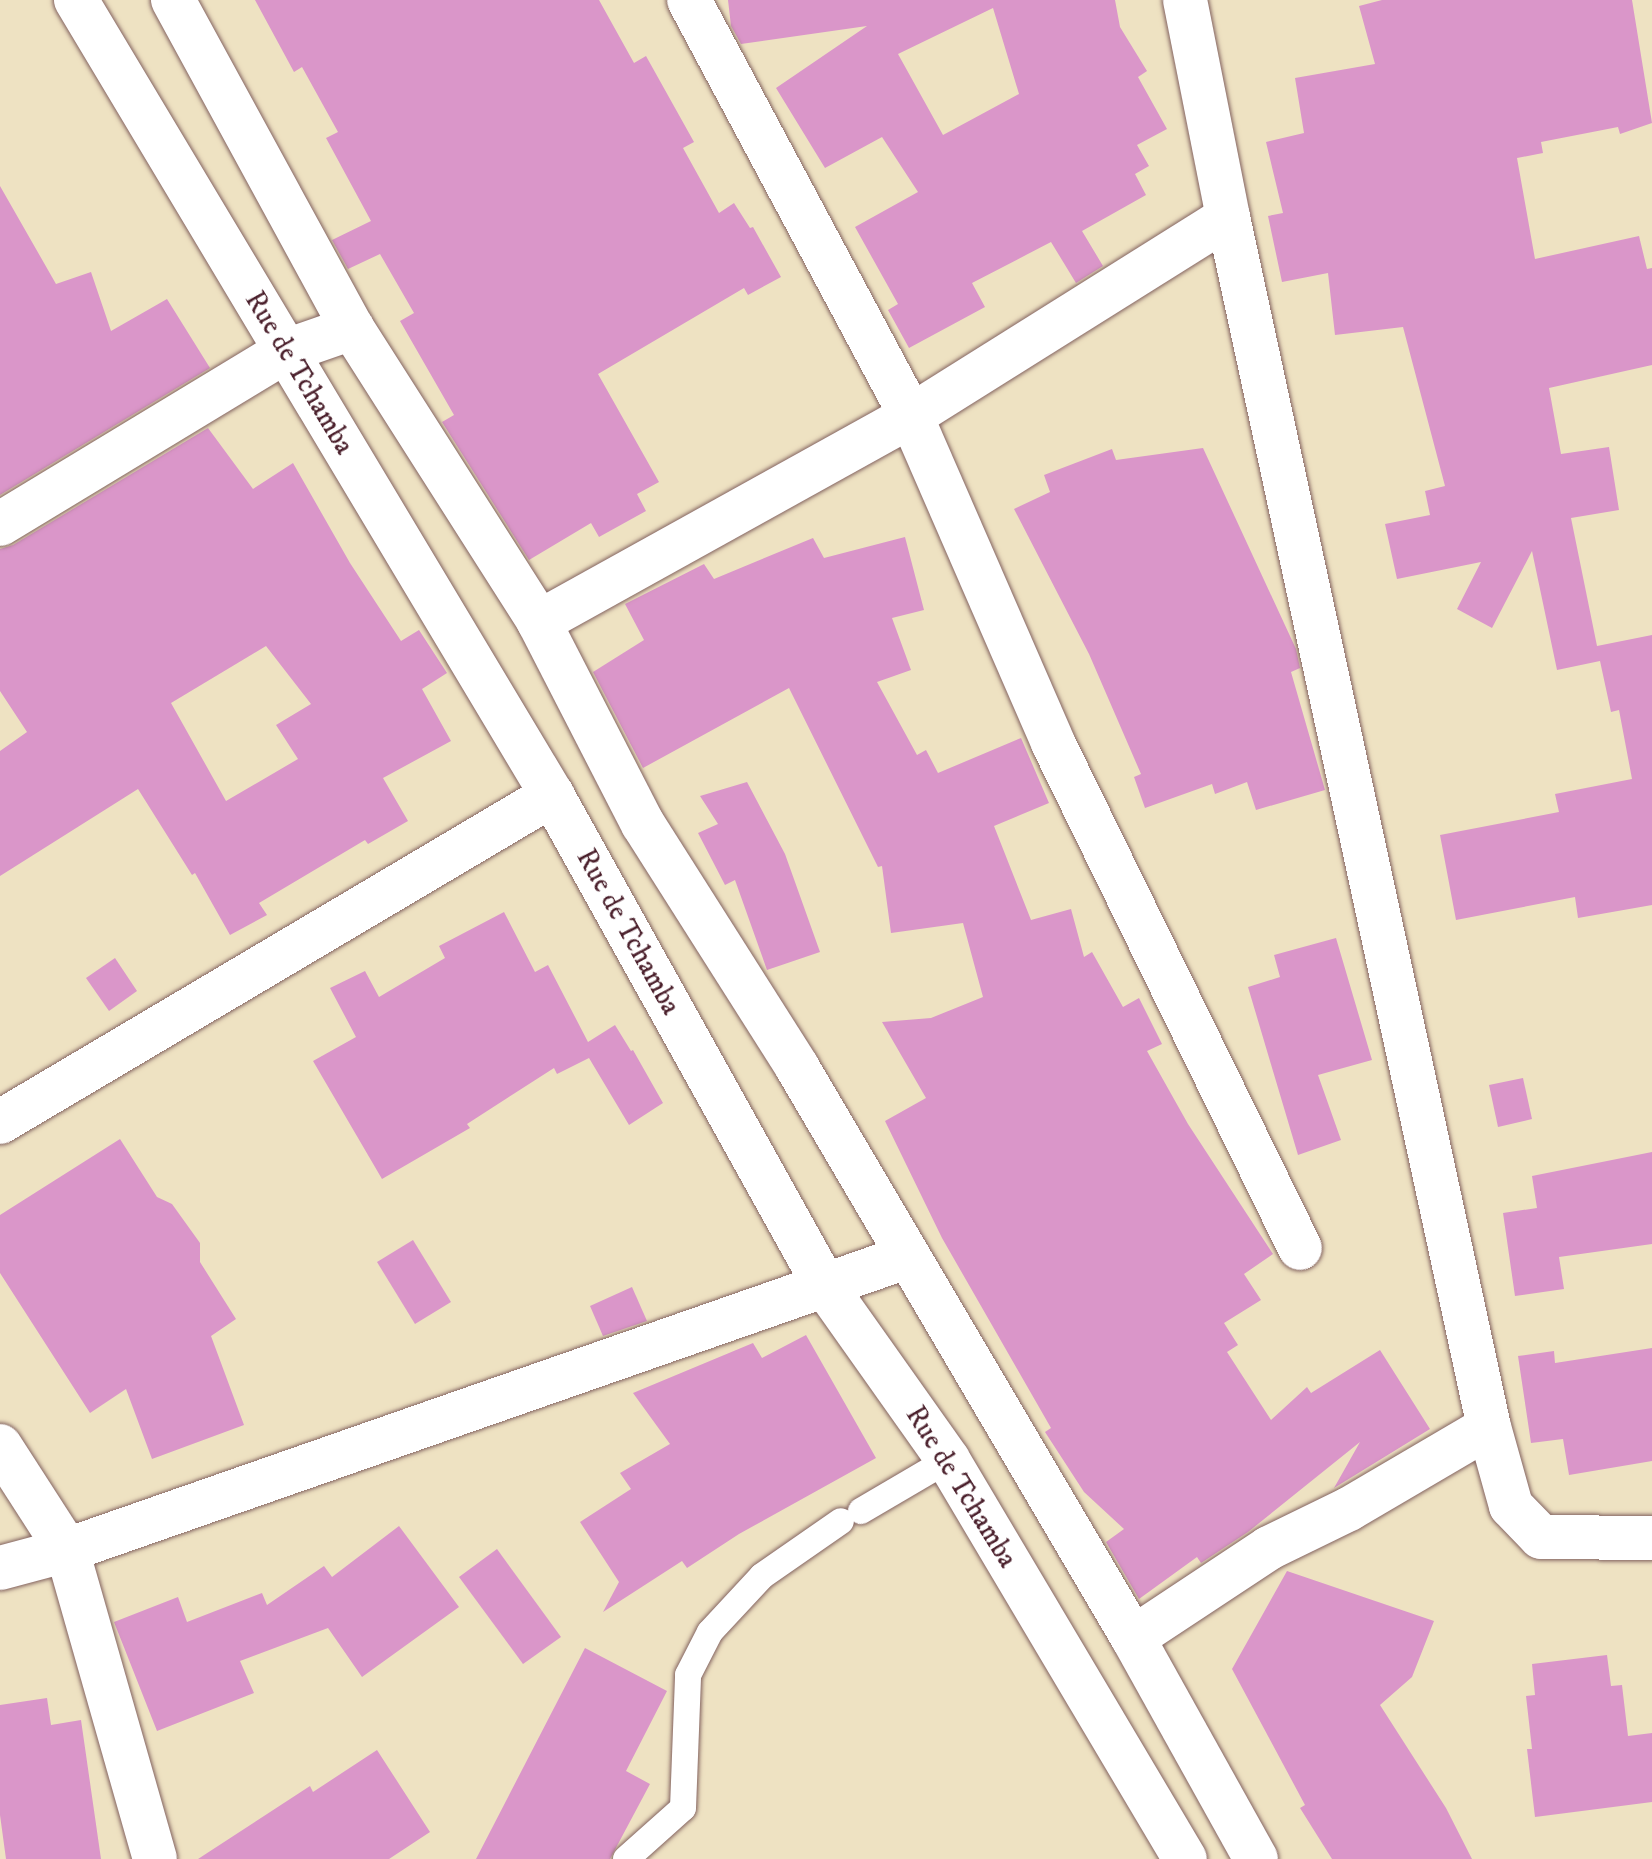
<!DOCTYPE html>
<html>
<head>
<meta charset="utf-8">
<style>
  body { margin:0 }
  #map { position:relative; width:1652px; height:1859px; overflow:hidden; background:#eee2c2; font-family:"IM FELL DW Pica",serif }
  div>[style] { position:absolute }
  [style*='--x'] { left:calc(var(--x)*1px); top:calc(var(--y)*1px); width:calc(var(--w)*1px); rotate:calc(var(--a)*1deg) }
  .building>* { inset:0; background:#da96c9 }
  .roads { filter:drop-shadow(0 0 2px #836360) drop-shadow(0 0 2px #836360) }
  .service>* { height:26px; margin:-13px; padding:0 13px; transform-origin:13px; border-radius:13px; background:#fff }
  .minor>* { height:44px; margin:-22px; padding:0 22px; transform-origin:22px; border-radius:22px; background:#fff }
  .tertiary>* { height:44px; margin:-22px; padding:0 22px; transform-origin:22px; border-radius:22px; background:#fff }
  span { translate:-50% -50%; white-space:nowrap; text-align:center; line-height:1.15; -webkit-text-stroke:7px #fff; paint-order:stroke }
  .street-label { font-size:28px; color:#4a1f2b }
</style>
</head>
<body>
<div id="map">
  <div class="building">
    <div style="clip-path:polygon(255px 0,599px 0,634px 63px,646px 56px,694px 142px,683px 148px,719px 213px,734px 203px,750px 228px,753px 227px,781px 277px,748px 295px,744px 288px,598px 374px,659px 482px,637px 494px,646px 511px,599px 537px,591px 523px,529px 560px,442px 422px,454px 415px,400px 321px,414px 313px,380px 254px,348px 269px,332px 240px,371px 221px,326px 138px,338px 132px,302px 67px,294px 72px)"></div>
    <div style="clip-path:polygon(evenodd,728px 0,1115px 0,1120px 27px,1147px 71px,1138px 77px,1167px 129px,1137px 145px,1149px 166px,1135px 174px,1146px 195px,1082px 231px,1103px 266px,1076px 283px,1051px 242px,972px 283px,985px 307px,909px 348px,888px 310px,898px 304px,855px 227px,918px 192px,882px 137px,825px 168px,776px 88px,867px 26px,741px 44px,731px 26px,728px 0,993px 8px,1019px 94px,943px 135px,898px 54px,993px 8px)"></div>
    <div style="clip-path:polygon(1382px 0,1632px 0,1652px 123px,1620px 134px,1618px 127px,1541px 142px,1543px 153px,1517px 158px,1535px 259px,1639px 236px,1647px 269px,1652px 268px,1652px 365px,1549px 388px,1561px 454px,1609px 447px,1619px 510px,1571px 518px,1597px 646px,1652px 635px,1652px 905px,1578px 918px,1575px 897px,1456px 920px,1440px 835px,1559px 812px,1555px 794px,1632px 779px,1619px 710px,1611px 712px,1600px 661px,1557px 670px,1532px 551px,1492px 628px,1457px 609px,1481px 562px,1397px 579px,1385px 524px,1430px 515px,1425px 491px,1445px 486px,1403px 327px,1335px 335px,1328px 273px,1282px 282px,1268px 216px,1283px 213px,1266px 142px,1304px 133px,1295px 78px,1375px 64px,1359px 6px)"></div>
    <div style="clip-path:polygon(0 186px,56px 284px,91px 272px,111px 331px,167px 299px,210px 368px,0 495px)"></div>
    <div style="clip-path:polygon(evenodd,208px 428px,253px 489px,293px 463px,350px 563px,401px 641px,419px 630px,447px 673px,422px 689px,451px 741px,383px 778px,408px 821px,368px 844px,365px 840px,259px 903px,267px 915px,230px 935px,195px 873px,192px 875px,138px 789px,0 876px,0 751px,27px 732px,0 691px,0 549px,13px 545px,208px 428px,266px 646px,311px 704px,276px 725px,298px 759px,226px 801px,171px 703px,266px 646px)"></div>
    <div style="clip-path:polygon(1203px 448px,1296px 649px,1300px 668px,1291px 672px,1325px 790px,1256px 810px,1247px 782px,1215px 794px,1212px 784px,1145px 808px,1134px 777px,1141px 774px,1089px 654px,1014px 509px,1050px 492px,1044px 475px,1112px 449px,1116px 460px)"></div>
    <div style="clip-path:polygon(905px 537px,924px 610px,892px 618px,911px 670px,877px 682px,917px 755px,926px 750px,938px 773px,1021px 738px,1049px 803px,994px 826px,1031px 920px,1071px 909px,1084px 957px,1092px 952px,1123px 1007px,1139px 998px,1162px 1044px,1147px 1051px,1188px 1124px,1273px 1254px,1244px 1274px,1261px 1300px,1224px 1323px,1238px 1345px,1227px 1352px,1271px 1420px,1307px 1387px,1311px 1393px,1380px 1350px,1430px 1429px,1334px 1488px,1360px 1442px,1248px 1532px,1201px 1563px,1197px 1557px,1139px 1599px,1106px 1542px,1124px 1529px,1084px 1492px,1045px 1432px,1051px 1428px,942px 1238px,885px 1121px,926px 1098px,882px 1022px,931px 1018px,983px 997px,963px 923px,891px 933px,882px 866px,878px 867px,789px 688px,643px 768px,593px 672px,644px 640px,625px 604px,704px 564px,714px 579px,813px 538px,824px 558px)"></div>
    <div style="clip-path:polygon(747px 782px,785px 854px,820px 952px,767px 970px,735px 880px,725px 885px,698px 833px,718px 824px,700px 796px)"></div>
    <div style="clip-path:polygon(504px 912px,535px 972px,548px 965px,588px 1042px,615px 1025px,631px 1051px,633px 1050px,663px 1103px,629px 1125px,589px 1058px,557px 1074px,554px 1068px,467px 1124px,470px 1128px,382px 1179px,313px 1061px,356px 1037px,330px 988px,365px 971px,379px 997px,445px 958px,439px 946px)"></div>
    <div style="clip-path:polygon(1336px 938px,1372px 1060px,1318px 1075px,1341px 1140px,1298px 1155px,1248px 987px,1280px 977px,1274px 955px)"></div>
    <div style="clip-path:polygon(115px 958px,137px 991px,109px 1011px,86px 978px)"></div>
    <div style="clip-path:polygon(1523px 1078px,1532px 1119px,1498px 1127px,1489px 1085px)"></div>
    <div style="clip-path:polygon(120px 1139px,157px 1197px,172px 1204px,200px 1243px,200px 1262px,236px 1319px,211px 1336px,244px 1425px,152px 1459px,126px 1389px,90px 1413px,0 1273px,0 1215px)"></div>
    <div style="clip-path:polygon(1652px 1152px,1652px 1244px,1559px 1257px,1564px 1289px,1515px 1296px,1503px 1213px,1537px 1208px,1532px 1176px)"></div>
    <div style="clip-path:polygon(413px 1240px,451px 1302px,415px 1324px,377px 1262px)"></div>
    <div style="clip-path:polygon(632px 1287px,647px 1321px,603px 1336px,590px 1306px)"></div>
    <div style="clip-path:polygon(806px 1335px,876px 1458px,739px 1534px,687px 1568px,682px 1561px,603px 1612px,619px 1582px,580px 1522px,631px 1489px,620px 1473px,670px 1444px,633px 1393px,753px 1343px,762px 1358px)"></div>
    <div style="clip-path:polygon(1652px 1348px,1652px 1461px,1569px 1475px,1563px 1439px,1531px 1443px,1518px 1356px,1554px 1351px,1555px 1363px)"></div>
    <div style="clip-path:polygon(399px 1526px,459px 1607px,362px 1677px,328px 1628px,240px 1661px,254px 1693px,157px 1731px,114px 1622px,178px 1597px,187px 1622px,262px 1593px,267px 1605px,324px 1566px,332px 1577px)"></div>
    <div style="clip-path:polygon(497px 1549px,561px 1637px,523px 1664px,459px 1577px)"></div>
    <div style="clip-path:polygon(1287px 1571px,1434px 1621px,1412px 1677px,1380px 1705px,1446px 1808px,1472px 1859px,1332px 1859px,1300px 1808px,1305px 1805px,1232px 1669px)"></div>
    <div style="clip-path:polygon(585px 1648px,667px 1691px,626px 1771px,650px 1784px,610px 1859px,476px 1859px)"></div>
    <div style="clip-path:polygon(1607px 1655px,1611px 1686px,1622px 1685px,1628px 1736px,1652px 1733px,1652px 1802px,1535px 1817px,1527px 1749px,1532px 1749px,1526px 1696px,1535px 1695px,1532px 1664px)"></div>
    <div style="clip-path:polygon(47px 1698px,51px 1725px,81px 1720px,101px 1859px,6px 1859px,0 1815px,0 1705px)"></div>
    <div style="clip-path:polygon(377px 1750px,430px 1832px,389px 1859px,198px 1859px,310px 1786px,313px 1792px)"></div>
  </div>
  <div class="roads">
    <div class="service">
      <div style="--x:861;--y:1511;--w:101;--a:-30.4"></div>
      <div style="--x:626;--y:1859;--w:76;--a:-41.8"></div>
      <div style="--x:683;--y:1808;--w:133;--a:-87.8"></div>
      <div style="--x:688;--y:1675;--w:48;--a:-62.9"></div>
      <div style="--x:710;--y:1632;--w:76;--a:-47.1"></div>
      <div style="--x:762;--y:1576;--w:96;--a:-34.8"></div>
    </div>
    <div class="minor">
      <div style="--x:689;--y:0;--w:472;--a:61.9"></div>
      <div style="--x:911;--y:416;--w:357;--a:66.5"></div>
      <div style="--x:1053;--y:743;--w:562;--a:63.94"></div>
      <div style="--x:1185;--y:0;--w:221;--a:78.8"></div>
      <div style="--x:1228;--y:217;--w:1238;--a:77.83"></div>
      <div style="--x:1489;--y:1427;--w:82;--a:74.4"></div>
      <div style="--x:1511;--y:1506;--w:43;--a:45.9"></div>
      <div style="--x:1541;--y:1537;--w:111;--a:0.5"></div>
      <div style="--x:0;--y:524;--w:334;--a:-31.2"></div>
      <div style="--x:286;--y:351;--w:70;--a:-19.2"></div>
      <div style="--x:539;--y:622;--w:425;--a:-29"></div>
      <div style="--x:911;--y:416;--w:374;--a:-32.1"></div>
      <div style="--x:0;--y:1122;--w:642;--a:-30.64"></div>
      <div style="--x:0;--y:1446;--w:124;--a:57.2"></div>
      <div style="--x:67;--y:1550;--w:321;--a:74.1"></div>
      <div style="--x:0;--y:1568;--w:69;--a:-15"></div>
      <div style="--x:67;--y:1550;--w:889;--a:-19.25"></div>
      <div style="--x:1133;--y:1638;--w:163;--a:-33.5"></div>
      <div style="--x:1269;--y:1548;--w:89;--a:-26"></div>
      <div style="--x:1349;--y:1509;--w:162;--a:-30.4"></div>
    </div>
    <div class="tertiary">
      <div style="--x:76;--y:0;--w:927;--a:59.09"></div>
      <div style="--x:552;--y:795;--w:562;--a:60.93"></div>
      <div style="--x:825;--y:1286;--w:213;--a:54.7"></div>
      <div style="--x:948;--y:1460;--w:464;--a:59.3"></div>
      <div style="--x:173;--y:0;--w:374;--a:61.4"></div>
      <div style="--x:352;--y:328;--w:348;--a:57.5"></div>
      <div style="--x:539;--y:622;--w:227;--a:62.8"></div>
      <div style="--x:643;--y:824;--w:288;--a:57.6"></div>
      <div style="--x:797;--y:1067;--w:663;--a:59.53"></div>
      <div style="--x:1133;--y:1638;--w:253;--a:60.9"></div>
    </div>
  </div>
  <div class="street-label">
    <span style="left:299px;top:373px;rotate:59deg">Rue de Tchamba</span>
    <span style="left:628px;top:932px;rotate:61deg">Rue de Tchamba</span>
    <span style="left:961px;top:1487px;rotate:58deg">Rue de Tchamba</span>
  </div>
</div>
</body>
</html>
